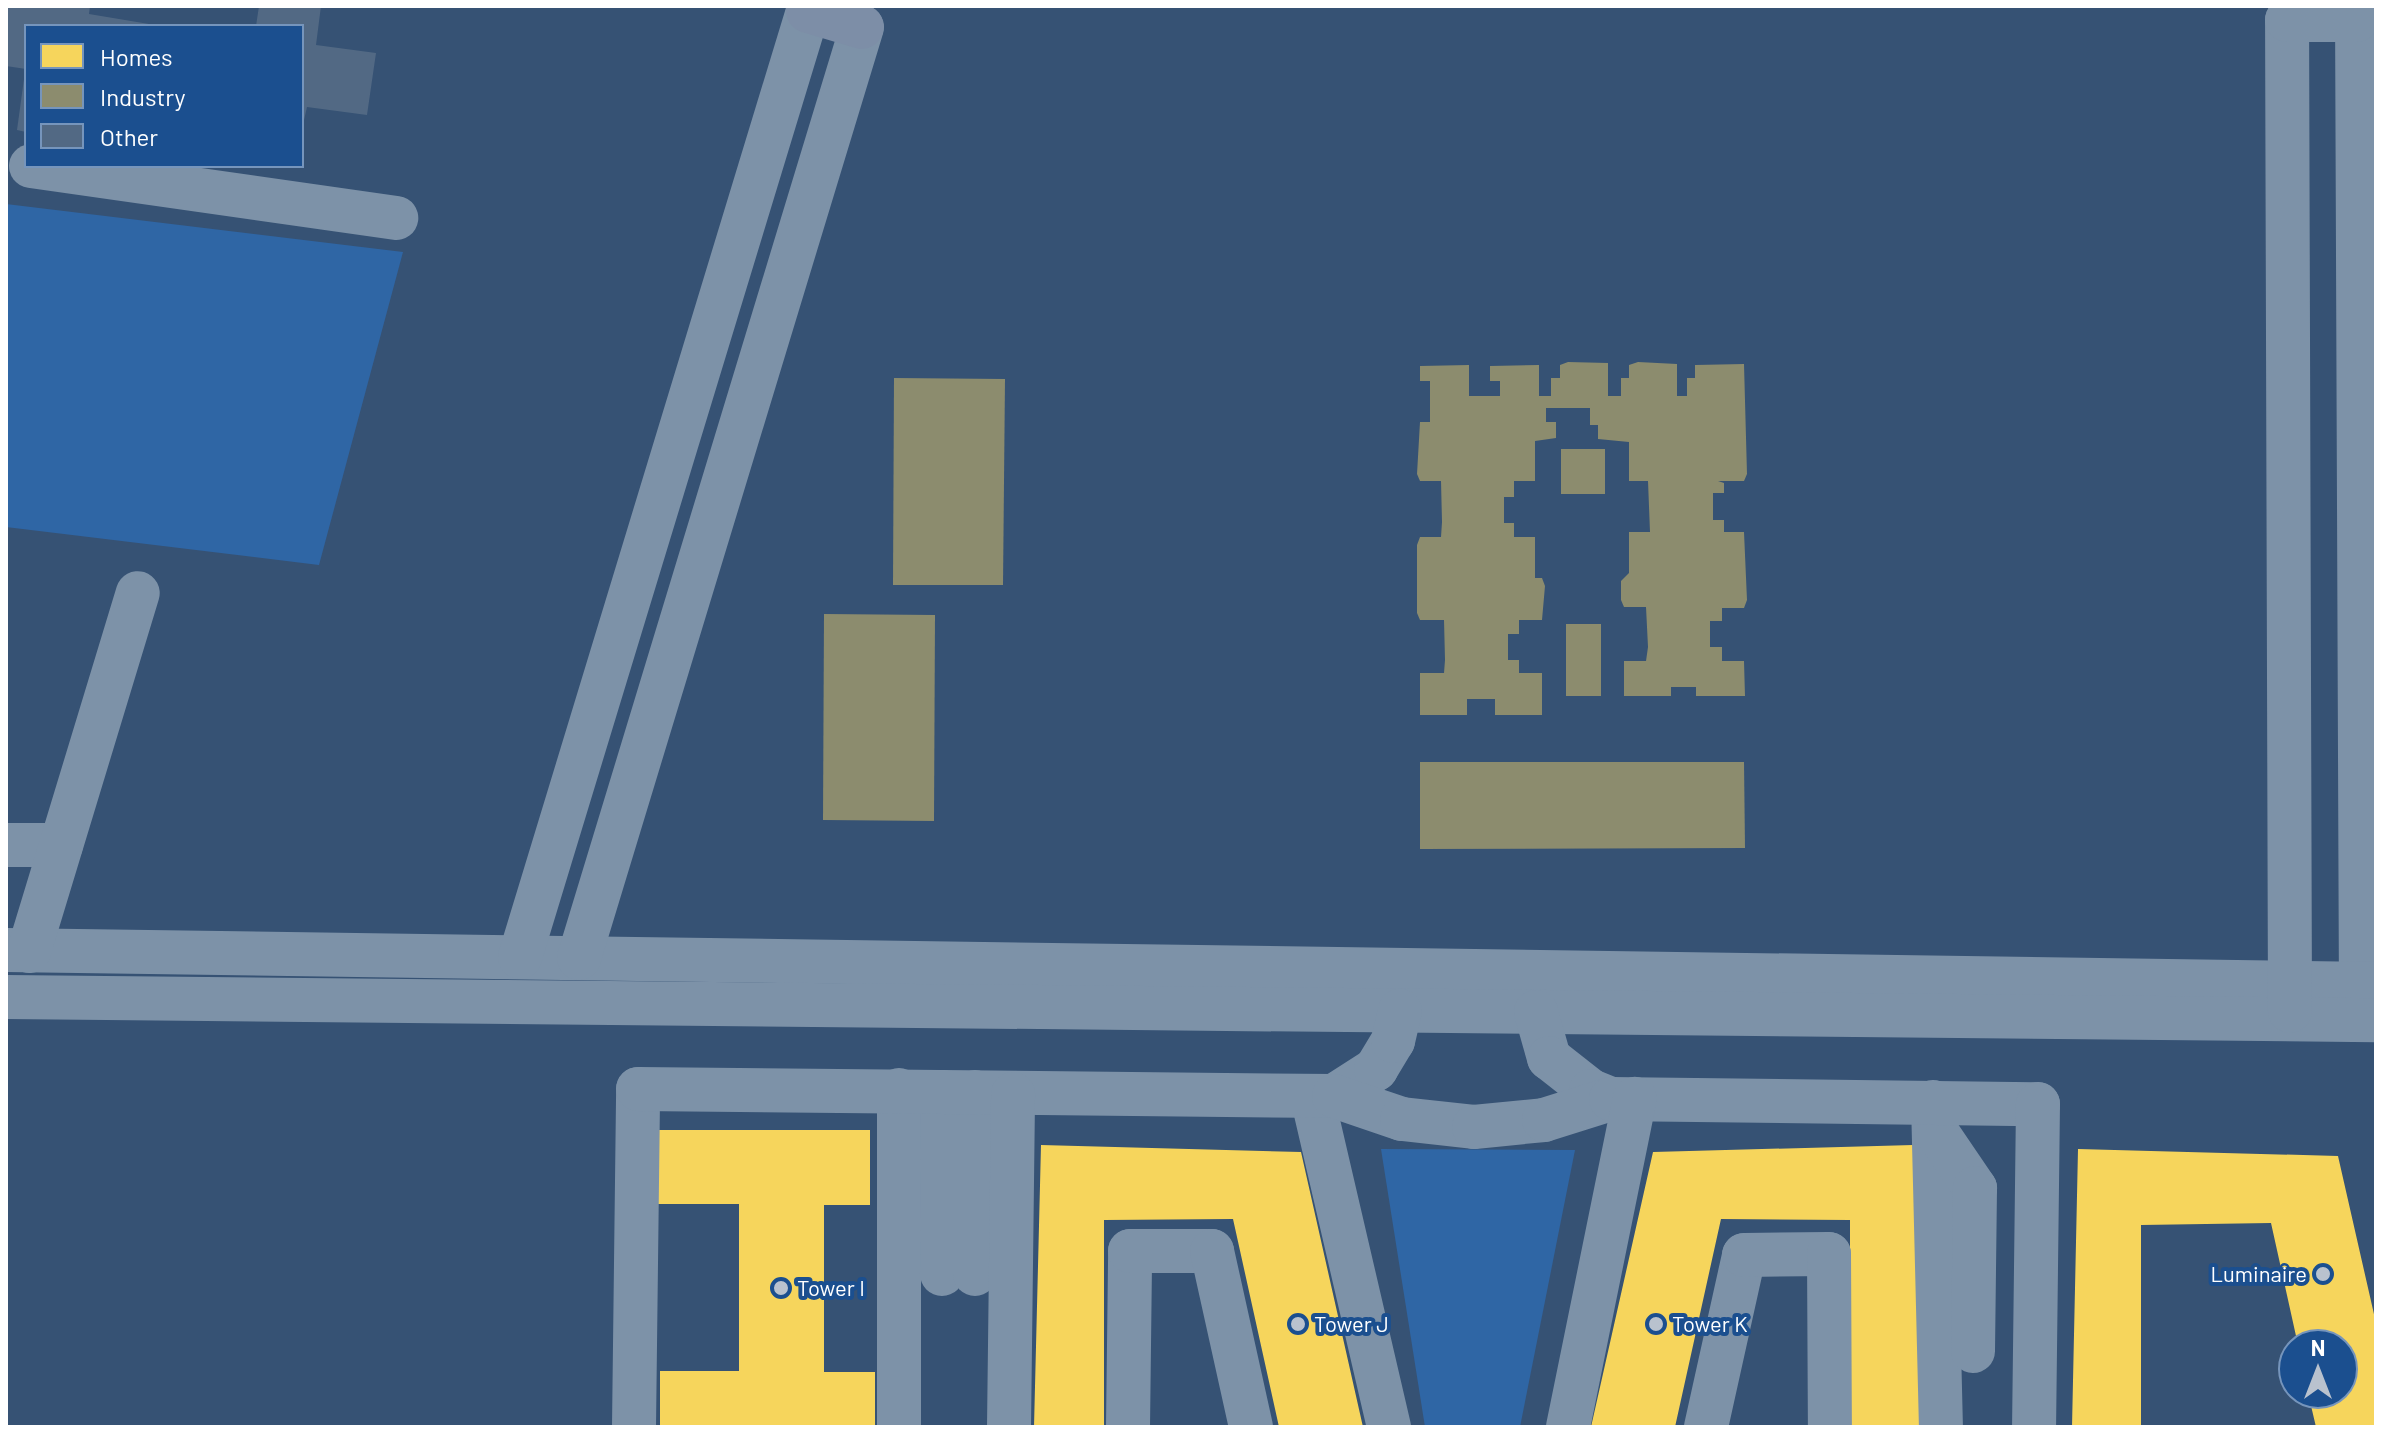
<!DOCTYPE html>
<html>
<head>
<meta charset="utf-8">
<style>
  body { margin:0 }
  #map { position:relative; width:2382px; height:1433px; overflow:hidden; background:#365274; font-family:Barlow,sans-serif }
  div>[style] { position:absolute }
  [style*='--x'] { left:calc(var(--x)*1px); top:calc(var(--y)*1px); width:calc(var(--w)*1px); rotate:calc(var(--a)*1deg) }
  .green>* { inset:0; background:#2f66a5 }
  .homes>* { inset:0; background:#f6d55c }
  .industry>* { inset:0; background:#8c8c6e }
  .building>* { inset:0; background:#526984 }
  .minor>* { height:44px; margin:-22px; padding:0 22px; transform-origin:22px; border-radius:22px; background:#7d92a8 }
  .major>* { height:44px; margin:-22px; padding:0 22px; transform-origin:22px; border-radius:22px; background:#7d8ea7 }
  .dots>* { width:22px; height:22px; translate:-50% -50%; box-sizing:border-box; border:4px solid #1b4f8f; border-radius:50% }
  span { translate:-50% -50%; white-space:nowrap; text-align:center; line-height:1.15; -webkit-text-stroke:8px #1b4f8f; paint-order:stroke }
  .poi-label { font-size:22px; color:#fff }
  .right { translate:-100% -50%; text-align:right }
  .left { translate:0 -50%; text-align:left }
  .frame { position:absolute; inset:0; border:8px solid #fff; pointer-events:none }
  .legend { position:absolute; left:24px; top:24px; width:280px; height:144px; box-sizing:border-box; background:#1b4f8f; border:2px solid #7695bc; margin:0; padding:10px 14px; list-style:none; font-size:24px; color:#fff }
  .legend li { display:flex; align-items:center; gap:16px; height:40px }
  .legend b { width:40px; border:2px solid #7695bc }
  .north { position:absolute; left:2278px; top:1329px; width:80px; height:80px; box-sizing:border-box; background:#1b4f8f; border:2px solid #7695bc; border-radius:50%; rotate:0deg; font-size:22px; font-weight:700; line-height:32px; text-align:center; color:#fff }
  .north::after { content:''; display:block; margin:auto; width:28px; height:36px; background:#b9c2ce; clip-path:polygon(50% 0,100% 100%,50% 72%,0 100%) }
</style>
</head>
<body>
<div id="map">
  <div class="green">
    <div style="clip-path:polygon(6px 204px,403px 252px,319px 565px,6px 527px)"></div>
    <div style="clip-path:polygon(1381px 1149px,1575px 1150px,1520px 1427px,1425px 1427px)"></div>
  </div>
  <div class="homes">
    <div style="clip-path:polygon(656px 1130px,870px 1130px,870px 1205px,824px 1205px,824px 1372px,875px 1372px,875px 1427px,660px 1427px,660px 1371px,739px 1371px,739px 1204px,656px 1204px)"></div>
    <div style="clip-path:polygon(1041px 1145px,1301px 1152px,1363px 1427px,1279px 1427px,1233px 1219px,1104px 1220px,1104px 1427px,1034px 1427px)"></div>
    <div style="clip-path:polygon(1913px 1145px,1920px 1427px,1850px 1427px,1850px 1220px,1721px 1219px,1675px 1427px,1591px 1427px,1653px 1152px)"></div>
    <div style="clip-path:polygon(2078px 1149px,2338px 1156px,2376px 1323px,2376px 1427px,2316px 1427px,2308px 1393px,2342px 1393px,2342px 1345px,2298px 1345px,2271px 1223px,2141px 1225px,2141px 1427px,2072px 1427px)"></div>
  </div>
  <div class="industry">
    <div style="clip-path:polygon(1568px 362px,1608px 363px,1608px 396px,1621px 396px,1621px 378px,1629px 378px,1629px 365px,1638px 362px,1677px 364px,1677px 396px,1687px 396px,1687px 378px,1695px 378px,1695px 365px,1744px 364px,1747px 474px,1744px 481px,1718px 481px,1724px 483px,1724px 493px,1713px 493px,1713px 520px,1724px 520px,1724px 532px,1744px 532px,1747px 600px,1744px 608px,1722px 608px,1722px 621px,1710px 621px,1710px 647px,1722px 647px,1722px 661px,1744px 661px,1745px 696px,1696px 696px,1696px 687px,1671px 687px,1671px 696px,1624px 696px,1624px 661px,1646px 661px,1648px 647px,1646px 607px,1624px 607px,1621px 600px,1621px 581px,1629px 573px,1629px 532px,1650px 532px,1648px 481px,1629px 481px,1629px 442px,1598px 439px,1598px 425px,1590px 425px,1590px 408px,1546px 408px,1546px 422px,1556px 422px,1556px 438px,1535px 441px,1535px 481px,1514px 481px,1514px 497px,1504px 497px,1504px 523px,1514px 523px,1514px 537px,1535px 537px,1535px 578px,1542px 578px,1545px 586px,1542px 620px,1519px 620px,1519px 634px,1508px 634px,1508px 660px,1519px 660px,1519px 673px,1542px 673px,1542px 715px,1495px 715px,1495px 699px,1467px 699px,1467px 715px,1420px 715px,1420px 673px,1444px 673px,1445px 660px,1444px 620px,1420px 620px,1417px 613px,1417px 545px,1420px 537px,1441px 537px,1442px 522px,1441px 481px,1420px 481px,1417px 474px,1420px 422px,1430px 422px,1430px 381px,1420px 381px,1420px 366px,1469px 365px,1469px 396px,1500px 396px,1500px 381px,1490px 381px,1490px 366px,1539px 365px,1539px 396px,1551px 396px,1551px 378px,1560px 378px,1560px 365px)"></div>
    <div style="clip-path:polygon(894px 378px,1005px 379px,1003px 585px,893px 585px)"></div>
    <div style="clip-path:polygon(1561px 449px,1605px 449px,1605px 494px,1561px 494px)"></div>
    <div style="clip-path:polygon(824px 614px,935px 615px,934px 821px,823px 820px)"></div>
    <div style="clip-path:polygon(1566px 624px,1601px 624px,1601px 696px,1566px 696px)"></div>
    <div style="clip-path:polygon(1420px 762px,1744px 762px,1745px 848px,1420px 849px)"></div>
  </div>
  <div class="building">
    <div style="clip-path:polygon(6px 6px,90px 6px,89px 14px,161px 26px,26px 26px,26px 69px,6px 66px)"></div>
    <div style="clip-path:polygon(259px 6px,321px 6px,316px 45px,376px 53px,367px 115px,307px 107px,302px 129px,302px 26px,256px 26px)"></div>
    <div style="clip-path:polygon(24px 79px,26px 79px,26px 132px,17px 130px)"></div>
  </div>
  <div class="minor">
    <div style="--x:2357;--y:6;--w:1008;--a:89.77"></div>
    <div style="--x:31;--y:166;--w:369;--a:8.1"></div>
    <div style="--x:6;--y:845;--w:55;--a:0"></div>
    <div style="--x:6;--y:950;--w:2370;--a:0.82"></div>
    <div style="--x:29;--y:951;--w:374;--a:-73.1"></div>
    <div style="--x:520;--y:957;--w:989;--a:-73.07"></div>
    <div style="--x:579;--y:958;--w:973;--a:-73.09"></div>
    <div style="--x:6;--y:997;--w:2370;--a:0.56"></div>
    <div style="--x:2290;--y:1011;--w:991;--a:-90.17"></div>
    <div style="--x:2287;--y:20;--w:70;--a:0"></div>
    <div style="--x:1536;--y:1012;--w:48;--a:74.2"></div>
    <div style="--x:1549;--y:1058;--w:53;--a:38.2"></div>
    <div style="--x:1591;--y:1091;--w:22;--a:22"></div>
    <div style="--x:899;--y:1090;--w:337;--a:90"></div>
    <div style="--x:1312;--y:1096;--w:340;--a:76.9"></div>
    <div style="--x:1334;--y:1096;--w:50;--a:-32.7"></div>
    <div style="--x:1376;--y:1069;--w:33;--a:-59"></div>
    <div style="--x:1393;--y:1041;--w:31;--a:-77"></div>
    <div style="--x:1933;--y:1102;--w:325;--a:88.6"></div>
    <div style="--x:1934;--y:1128;--w:73;--a:55.7"></div>
    <div style="--x:1975;--y:1188;--w:163;--a:90.7"></div>
    <div style="--x:942;--y:1274;--w:182;--a:-89.7"></div>
    <div style="--x:975;--y:1274;--w:182;--a:-90"></div>
    <div style="--x:634;--y:1427;--w:338;--a:-89.3"></div>
    <div style="--x:638;--y:1089;--w:696;--a:0.58"></div>
    <div style="--x:1334;--y:1096;--w:72;--a:18.7"></div>
    <div style="--x:1402;--y:1119;--w:72;--a:6.3"></div>
    <div style="--x:1474;--y:1127;--w:70;--a:-5.7"></div>
    <div style="--x:1544;--y:1120;--w:70;--a:-17.4"></div>
    <div style="--x:1611;--y:1099;--w:427;--a:0.7"></div>
    <div style="--x:2038;--y:1104;--w:323;--a:90.7"></div>
    <div style="--x:1009;--y:1427;--w:333;--a:-89.3"></div>
    <div style="--x:1128;--y:1427;--w:176;--a:-89.3"></div>
    <div style="--x:1130;--y:1251;--w:82;--a:0"></div>
    <div style="--x:1212;--y:1251;--w:180;--a:77.5"></div>
    <div style="--x:1568;--y:1427;--w:335;--a:-78.5"></div>
    <div style="--x:1706;--y:1427;--w:176;--a:-77.5"></div>
    <div style="--x:1744;--y:1255;--w:85;--a:-0.7"></div>
    <div style="--x:1829;--y:1254;--w:173;--a:89.7"></div>
  </div>
  <div class="major">
    <div style="--x:808;--y:11;--w:56;--a:16.5"></div>
  </div>
  <div class="dots">
    <div style="left:2323px;top:1274px;background:#b9c2ce"></div>
    <div style="left:781px;top:1288px;background:#b9c2ce"></div>
    <div style="left:1298px;top:1324px;background:#b9c2ce"></div>
    <div style="left:1656px;top:1324px;background:#b9c2ce"></div>
  </div>
  <div class="poi-label">
    <span class="right" style="left:2307px;top:1274px">Luminaire</span>
    <span class="left" style="left:797px;top:1288px">Tower I</span>
    <span class="left" style="left:1314px;top:1324px">Tower J</span>
    <span class="left" style="left:1672px;top:1324px">Tower K</span>
  </div>
  <div class="frame"></div>
  <ul class="legend">
  <li><b style="height:22px;background:#f6d55c"></b>Homes</li>
  <li><b style="height:22px;background:#8c8c6e"></b>Industry</li>
  <li><b style="height:22px;background:#526984"></b>Other</li>
  </ul>
  <div class="north">N</div>
</div>
</body>
</html>
